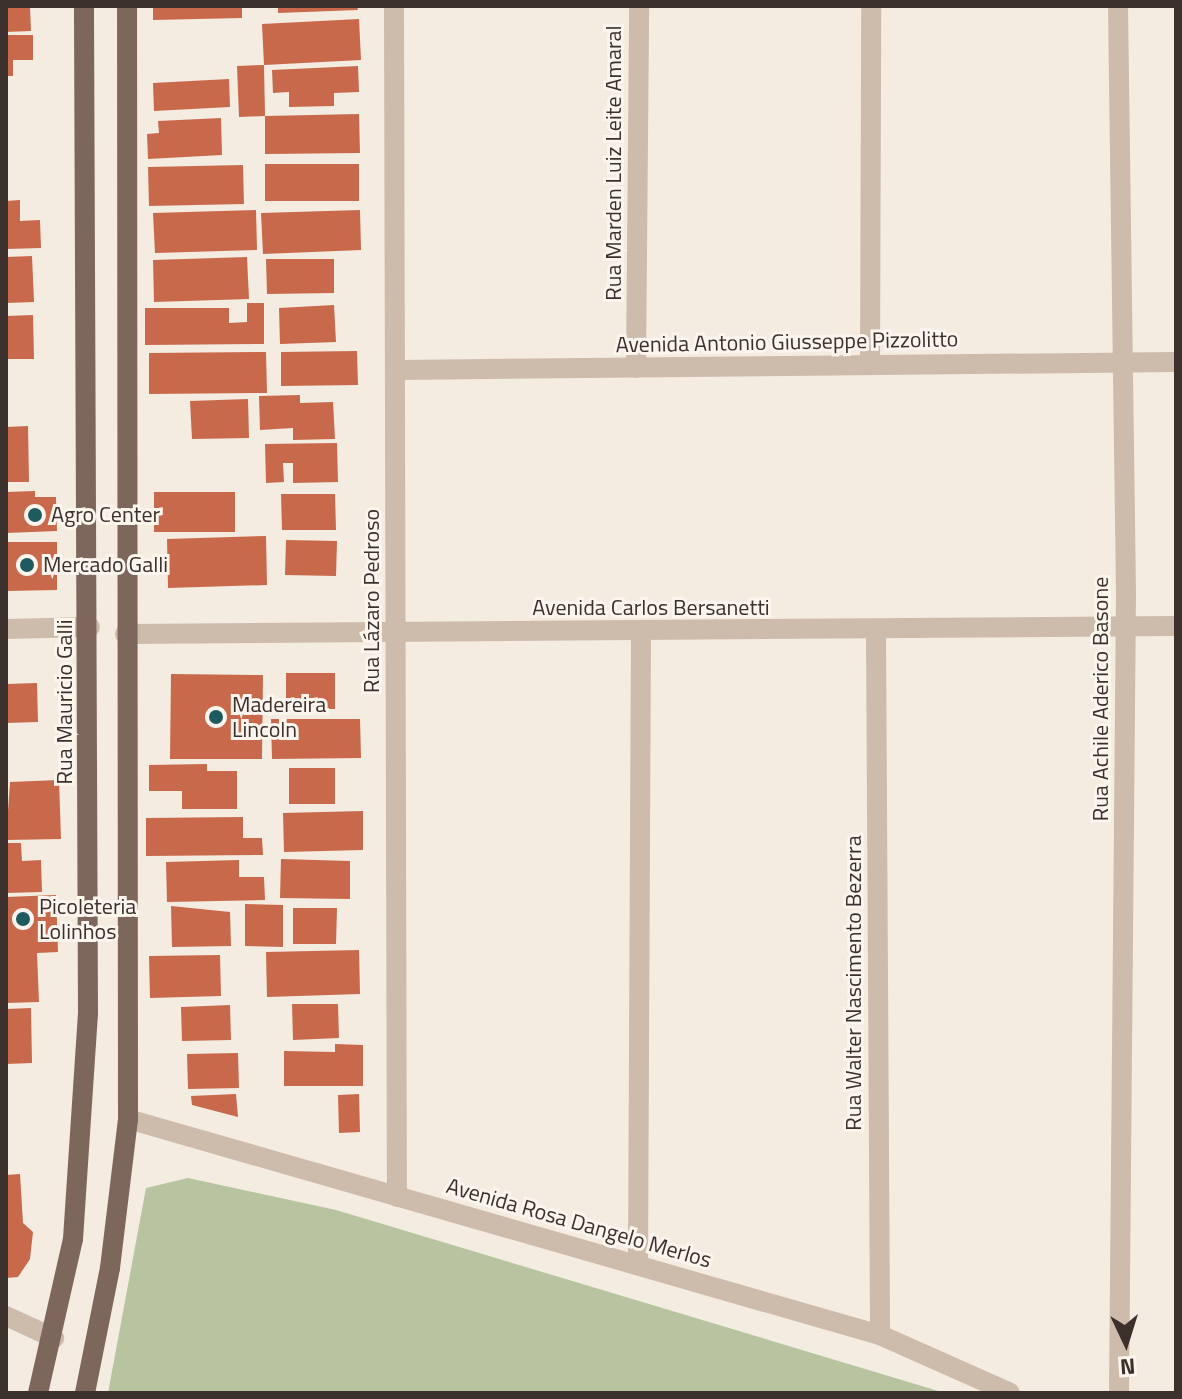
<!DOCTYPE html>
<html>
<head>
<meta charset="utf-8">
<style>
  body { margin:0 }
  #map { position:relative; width:1182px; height:1399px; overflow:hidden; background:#f4ebe1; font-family:"Titillium Web",sans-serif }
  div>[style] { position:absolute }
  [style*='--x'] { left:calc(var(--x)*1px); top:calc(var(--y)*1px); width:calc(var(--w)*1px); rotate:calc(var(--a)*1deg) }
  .green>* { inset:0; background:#b8c4a0 }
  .building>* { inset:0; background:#c8694b }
  .minor>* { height:20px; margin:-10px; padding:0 10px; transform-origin:10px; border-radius:10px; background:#cdbbac }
  .primary>* { height:20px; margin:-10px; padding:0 10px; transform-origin:10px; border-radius:10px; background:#7d675c }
  .dots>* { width:22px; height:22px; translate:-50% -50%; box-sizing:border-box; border:4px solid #fbf5ee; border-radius:50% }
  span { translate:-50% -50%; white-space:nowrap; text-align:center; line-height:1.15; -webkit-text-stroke:6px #fbf5ee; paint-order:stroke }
  .street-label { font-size:22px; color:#3b302b }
  .poi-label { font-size:22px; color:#3b302b }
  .left { translate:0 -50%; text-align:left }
  .frame { position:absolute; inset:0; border:8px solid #3b302b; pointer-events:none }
  .north { position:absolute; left:1086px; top:1303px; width:80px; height:80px; -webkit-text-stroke:6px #fbf5ee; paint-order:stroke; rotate:176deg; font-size:22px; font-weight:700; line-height:32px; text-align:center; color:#3b302b }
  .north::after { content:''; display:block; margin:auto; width:28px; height:36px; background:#3b302b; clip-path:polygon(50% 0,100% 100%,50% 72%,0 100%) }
</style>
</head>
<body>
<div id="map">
  <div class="green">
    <div style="clip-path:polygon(188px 1178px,336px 1210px,945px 1393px,108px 1393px,146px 1188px)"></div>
  </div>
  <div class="building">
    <div style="clip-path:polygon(6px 6px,30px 6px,31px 31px,6px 32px)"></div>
    <div style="clip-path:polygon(153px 6px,242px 6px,242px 18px,153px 20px)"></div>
    <div style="clip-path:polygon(278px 6px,357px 6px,358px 10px,278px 13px)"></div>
    <div style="clip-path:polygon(359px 19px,361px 60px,264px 65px,262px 24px)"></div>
    <div style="clip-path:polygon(6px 35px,33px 35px,33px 60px,13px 60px,13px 76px,6px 76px)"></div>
    <div style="clip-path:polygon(264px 65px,265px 116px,359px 114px,360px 153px,265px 154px,265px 116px,239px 117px,237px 66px)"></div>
    <div style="clip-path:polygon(358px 66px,359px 92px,334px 93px,334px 106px,289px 107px,289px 92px,273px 93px,272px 70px)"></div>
    <div style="clip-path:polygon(229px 79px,230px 107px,154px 111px,153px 83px)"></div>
    <div style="clip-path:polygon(221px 118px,222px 155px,148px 159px,147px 134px,159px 133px,158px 121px)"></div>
    <div style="clip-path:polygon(265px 164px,359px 164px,359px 201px,265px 201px)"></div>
    <div style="clip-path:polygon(243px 165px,244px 204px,149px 206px,148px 167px)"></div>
    <div style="clip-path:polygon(20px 200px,20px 221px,40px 220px,41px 248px,6px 249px,6px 201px)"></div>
    <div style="clip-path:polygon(256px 210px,257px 250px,155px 253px,153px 213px)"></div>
    <div style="clip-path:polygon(360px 210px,361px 250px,263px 254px,261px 213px)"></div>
    <div style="clip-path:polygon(32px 256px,34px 302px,6px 303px,6px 257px)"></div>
    <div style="clip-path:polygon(247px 257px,249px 299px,154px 302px,153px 260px)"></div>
    <div style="clip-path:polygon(266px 259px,334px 259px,334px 293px,267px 294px)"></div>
    <div style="clip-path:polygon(247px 303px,264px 303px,264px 344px,145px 345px,145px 308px,229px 308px,229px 323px,247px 322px)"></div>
    <div style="clip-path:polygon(334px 305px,336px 342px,280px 344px,279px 308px)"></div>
    <div style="clip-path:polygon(33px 315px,34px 359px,6px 359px,6px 316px)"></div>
    <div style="clip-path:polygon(357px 351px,358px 385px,281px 386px,281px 352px)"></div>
    <div style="clip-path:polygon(266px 352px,267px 393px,149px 394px,149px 353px)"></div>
    <div style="clip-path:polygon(300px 395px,300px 403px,333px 402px,335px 439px,293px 440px,293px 428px,260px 430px,259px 396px)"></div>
    <div style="clip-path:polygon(248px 399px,249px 438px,192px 439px,190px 401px)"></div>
    <div style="clip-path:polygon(28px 426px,29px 482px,6px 482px,6px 427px)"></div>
    <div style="clip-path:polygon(337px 443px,338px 482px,293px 483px,293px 463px,283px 463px,284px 482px,266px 483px,265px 444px)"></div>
    <div style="clip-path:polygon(35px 491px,35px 497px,56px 497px,57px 531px,6px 533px,6px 492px)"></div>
    <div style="clip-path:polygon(154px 492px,235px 492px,235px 532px,154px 532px)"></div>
    <div style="clip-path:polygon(281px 494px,335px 494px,336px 530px,282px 530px)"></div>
    <div style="clip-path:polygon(266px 536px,267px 585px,168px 588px,167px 539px)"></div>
    <div style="clip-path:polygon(286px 540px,337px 541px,336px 576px,285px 575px)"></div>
    <div style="clip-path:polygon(6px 542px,57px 542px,57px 590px,6px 591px)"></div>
    <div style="clip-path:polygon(286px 673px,335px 673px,335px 709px,286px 709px)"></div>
    <div style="clip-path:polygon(171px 674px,263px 675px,262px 759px,170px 759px)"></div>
    <div style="clip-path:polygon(37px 683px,38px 722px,6px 723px,6px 684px)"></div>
    <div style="clip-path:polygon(271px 719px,360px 719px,361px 758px,272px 759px)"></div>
    <div style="clip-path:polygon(207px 764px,207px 771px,237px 771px,237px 809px,182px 809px,182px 791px,149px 791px,149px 765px)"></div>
    <div style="clip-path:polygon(289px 768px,335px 768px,335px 804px,289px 804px)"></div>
    <div style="clip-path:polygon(59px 780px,61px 839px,6px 840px,10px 782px)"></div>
    <div style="clip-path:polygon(363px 811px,363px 850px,284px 852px,283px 813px)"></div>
    <div style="clip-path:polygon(243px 817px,243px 838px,262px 838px,263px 855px,146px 856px,146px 818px)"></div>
    <div style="clip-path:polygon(6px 843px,21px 843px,22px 861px,41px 860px,42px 892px,6px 893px)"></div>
    <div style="clip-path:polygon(281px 859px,350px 861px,350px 899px,280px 898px)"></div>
    <div style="clip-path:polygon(239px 860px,239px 877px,264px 877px,265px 900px,167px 902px,166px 862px)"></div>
    <div style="clip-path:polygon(56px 895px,58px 952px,37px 953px,39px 1002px,6px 1003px,6px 897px)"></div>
    <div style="clip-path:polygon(245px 904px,283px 905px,283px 947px,245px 946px)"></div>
    <div style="clip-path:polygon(171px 906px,230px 912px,231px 946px,172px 947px)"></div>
    <div style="clip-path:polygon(293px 908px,337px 908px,336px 944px,293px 944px)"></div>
    <div style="clip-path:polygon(359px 950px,360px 994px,267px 997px,266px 952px)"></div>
    <div style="clip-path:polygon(220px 955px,221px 996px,150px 998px,149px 956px)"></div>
    <div style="clip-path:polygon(292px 1004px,338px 1004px,339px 1038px,293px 1040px)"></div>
    <div style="clip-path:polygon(230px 1005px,231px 1040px,182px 1041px,181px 1007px)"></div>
    <div style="clip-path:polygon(31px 1008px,32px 1063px,6px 1064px,6px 1009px)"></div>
    <div style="clip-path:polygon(335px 1044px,363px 1045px,363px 1086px,284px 1086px,284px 1051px,335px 1052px)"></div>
    <div style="clip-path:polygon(238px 1053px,239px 1088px,188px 1089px,187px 1054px)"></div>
    <div style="clip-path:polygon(236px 1094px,238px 1117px,192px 1105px,191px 1096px)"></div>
    <div style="clip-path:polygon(359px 1094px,360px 1132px,339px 1133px,338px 1095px)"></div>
    <div style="clip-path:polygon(20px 1174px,23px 1223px,33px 1232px,30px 1259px,18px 1277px,6px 1278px,6px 1175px)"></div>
  </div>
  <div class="minor">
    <div style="--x:394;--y:6;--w:1191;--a:89.86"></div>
    <div style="--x:1118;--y:6;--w:587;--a:89.22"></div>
    <div style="--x:1126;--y:593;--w:800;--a:90.5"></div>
    <div style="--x:870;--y:365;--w:359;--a:-89.8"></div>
    <div style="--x:636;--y:368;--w:362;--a:-89.5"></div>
    <div style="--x:398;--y:370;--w:778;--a:-0.59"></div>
    <div style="--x:6;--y:629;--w:84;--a:-1.4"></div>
    <div style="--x:876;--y:631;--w:704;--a:89.67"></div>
    <div style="--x:125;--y:634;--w:1051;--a:-0.44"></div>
    <div style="--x:128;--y:1119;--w:782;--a:16.03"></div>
    <div style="--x:880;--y:1335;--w:142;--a:24"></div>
    <div style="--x:638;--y:1264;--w:632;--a:-89.73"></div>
    <div style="--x:6;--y:1316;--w:53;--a:24.6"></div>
  </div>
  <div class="primary">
    <div style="--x:38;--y:1393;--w:158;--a:-77.2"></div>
    <div style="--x:73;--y:1239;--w:226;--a:-86.2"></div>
    <div style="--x:88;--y:1013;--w:1007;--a:-90.23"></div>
    <div style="--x:85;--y:1393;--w:127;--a:-78.7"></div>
    <div style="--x:110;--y:1268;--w:150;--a:-83.1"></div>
    <div style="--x:128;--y:1119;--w:1113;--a:-90.05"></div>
  </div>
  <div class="dots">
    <div style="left:35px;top:515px;background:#1f5a5e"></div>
    <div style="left:27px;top:565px;background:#1f5a5e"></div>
    <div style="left:216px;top:717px;background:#1f5a5e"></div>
    <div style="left:23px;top:919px;background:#1f5a5e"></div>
  </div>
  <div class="street-label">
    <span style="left:614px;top:163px;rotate:-90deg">Rua Marden Luiz Leite Amaral</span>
    <span style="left:787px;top:342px;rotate:-1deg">Avenida Antonio Giusseppe Pizzolitto</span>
    <span style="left:372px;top:601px;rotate:-90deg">Rua Lázaro Pedroso</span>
    <span style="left:651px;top:608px">Avenida Carlos Bersanetti</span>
    <span style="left:1101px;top:699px;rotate:-90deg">Rua Achile Aderico Basone</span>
    <span style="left:65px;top:702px;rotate:-90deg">Rua Mauricio Galli</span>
    <span style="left:854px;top:983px;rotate:-90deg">Rua Walter Nascimento Bezerra</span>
    <span style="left:579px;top:1223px;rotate:16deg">Avenida Rosa Dangelo Merlos</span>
  </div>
  <div class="poi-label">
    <span class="left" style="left:51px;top:515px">Agro Center</span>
    <span class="left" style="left:43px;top:565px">Mercado Galli</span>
    <span class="left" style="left:232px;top:717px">Madereira<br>Lincoln</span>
    <span class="left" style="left:39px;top:919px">Picoleteria<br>Lolinhos</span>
  </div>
  <div class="frame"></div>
  <div class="north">N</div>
</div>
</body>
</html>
